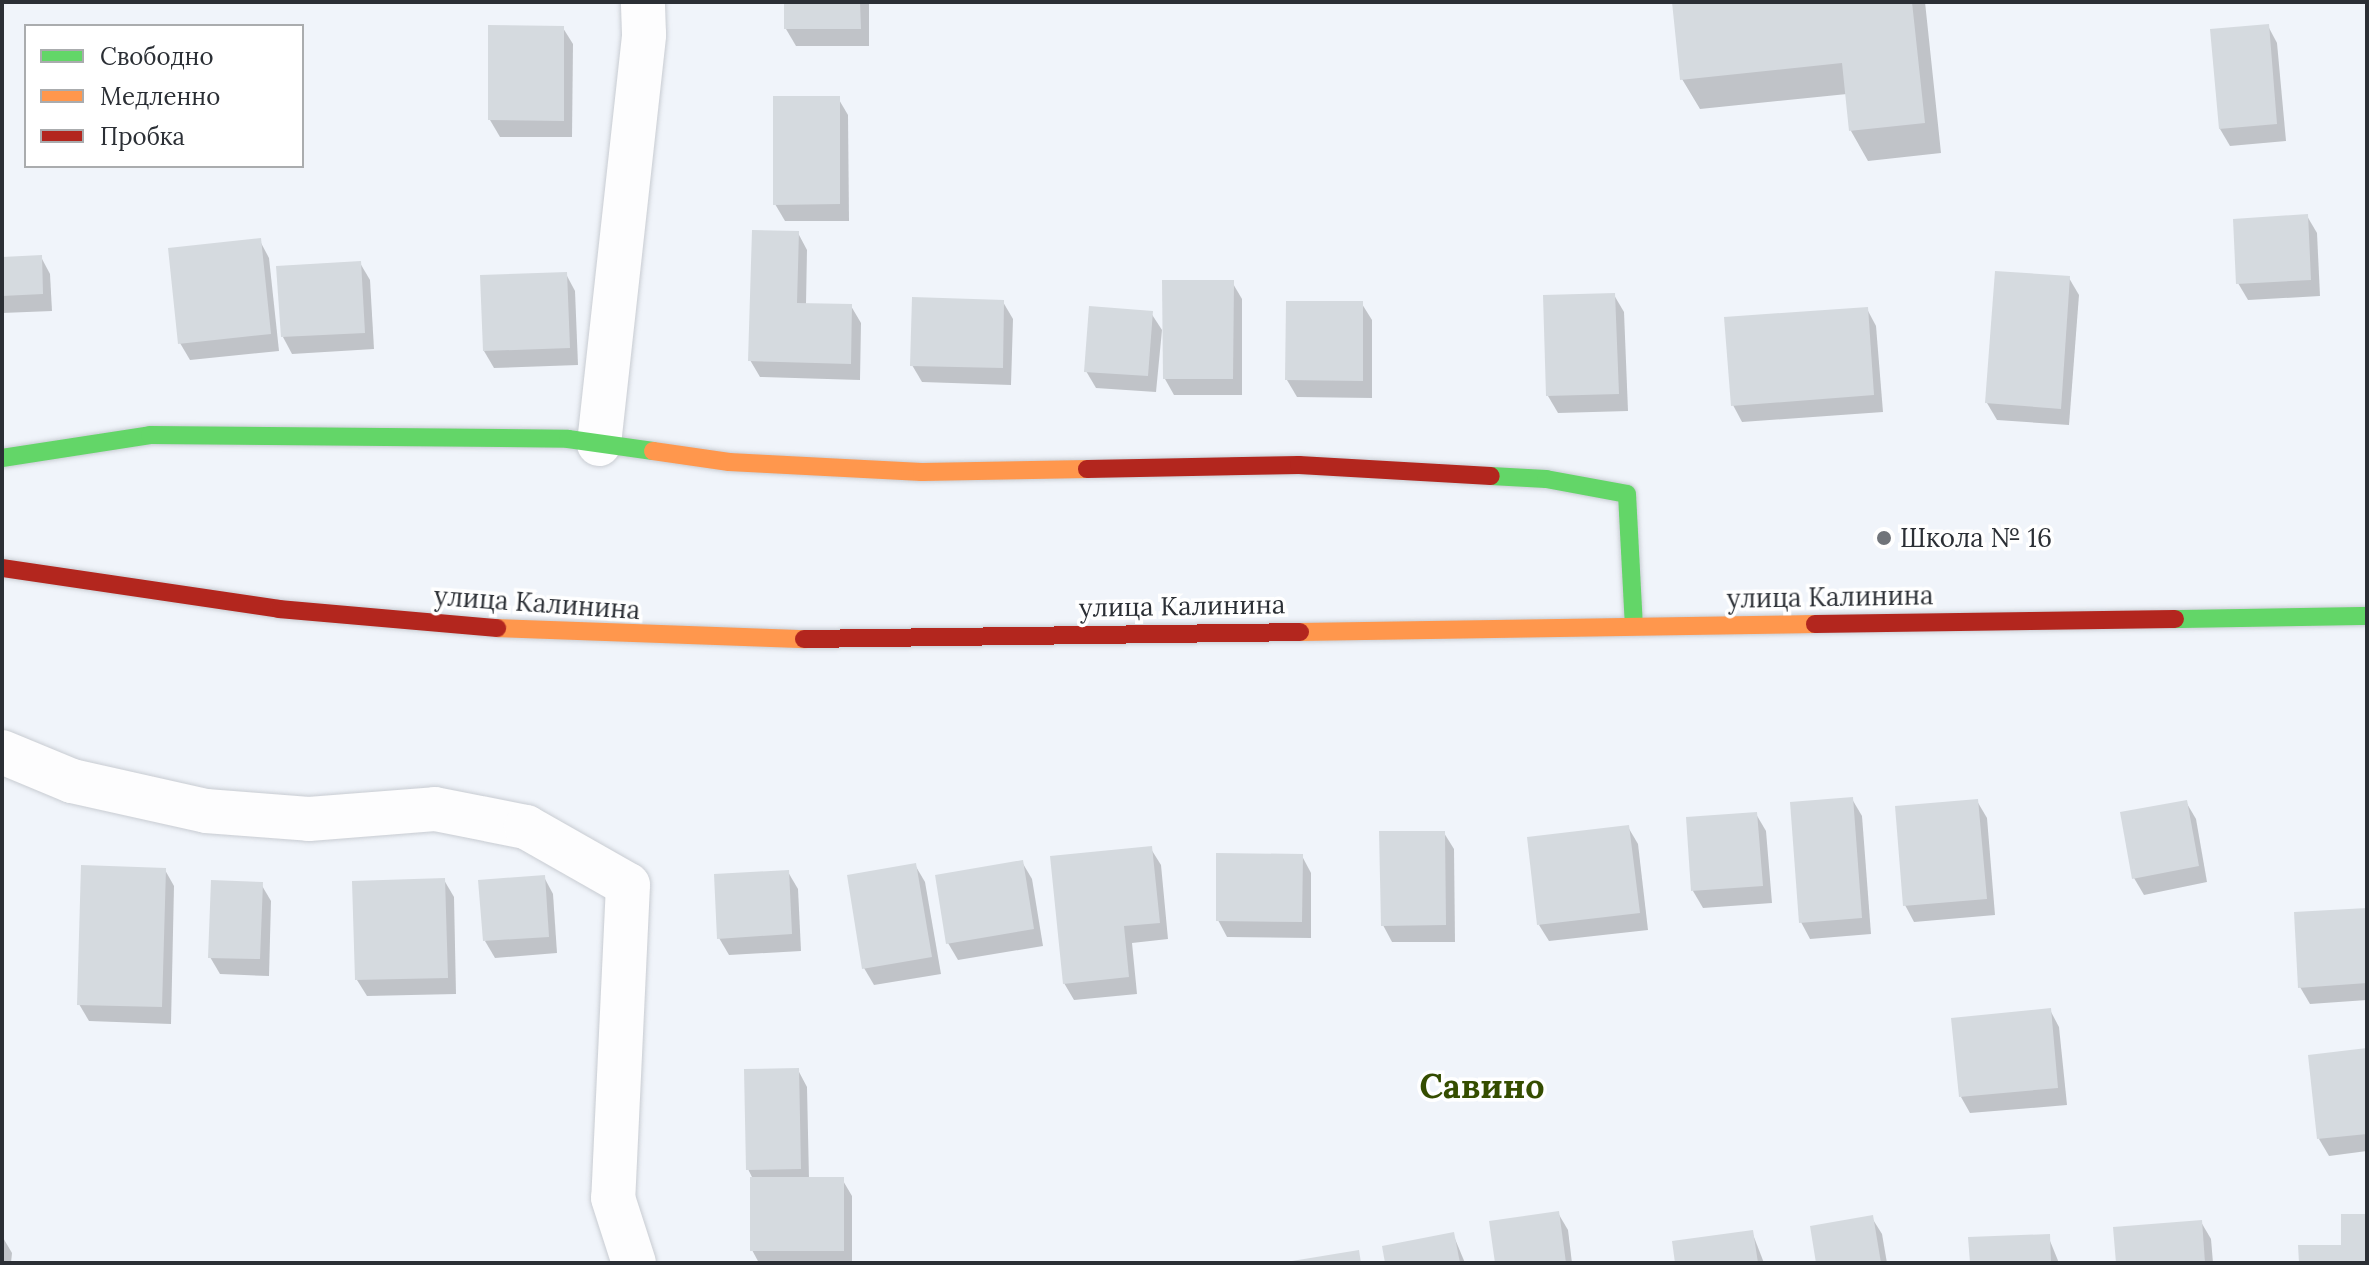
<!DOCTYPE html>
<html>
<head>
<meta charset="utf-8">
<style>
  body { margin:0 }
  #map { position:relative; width:2369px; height:1265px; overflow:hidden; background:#f0f4fa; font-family:Lora,serif }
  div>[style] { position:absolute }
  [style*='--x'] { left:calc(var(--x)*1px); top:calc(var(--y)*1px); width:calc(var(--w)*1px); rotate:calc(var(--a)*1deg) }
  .shadow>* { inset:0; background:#0003 }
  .building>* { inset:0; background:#d5dadf }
  .roads { filter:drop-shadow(0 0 2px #c8ccd2) drop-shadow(0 0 2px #c8ccd2) }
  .street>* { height:44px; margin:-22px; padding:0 22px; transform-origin:22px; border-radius:22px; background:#fdfdfe }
  .fast>* { height:18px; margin:-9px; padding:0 9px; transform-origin:9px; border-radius:9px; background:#63d668 }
  .slow>* { height:18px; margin:-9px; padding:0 9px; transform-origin:9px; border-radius:9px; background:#ff974d }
  .jam>* { height:18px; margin:-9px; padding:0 9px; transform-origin:9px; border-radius:9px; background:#b3261e }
  .dots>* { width:22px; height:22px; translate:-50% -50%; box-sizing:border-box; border:4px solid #fff; border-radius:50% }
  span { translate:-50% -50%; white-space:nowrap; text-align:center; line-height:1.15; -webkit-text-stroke:7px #fff; paint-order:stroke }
  .poi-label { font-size:26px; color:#2b2f35 }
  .left { translate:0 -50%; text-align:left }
  .street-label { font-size:26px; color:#2b2f35 }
  .district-label { font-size:34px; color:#354d00; font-weight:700 }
  .frame { position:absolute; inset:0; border:4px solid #2b2f35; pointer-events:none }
  .legend { position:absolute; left:24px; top:24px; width:280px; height:144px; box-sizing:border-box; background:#fff; border:2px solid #aaacae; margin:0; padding:10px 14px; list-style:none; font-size:24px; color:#2b2f35 }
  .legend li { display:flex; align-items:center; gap:16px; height:40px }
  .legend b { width:40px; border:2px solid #aaacae }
</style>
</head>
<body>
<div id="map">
  <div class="shadow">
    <div style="clip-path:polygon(786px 2px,869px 2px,869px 46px,796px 46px,786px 29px)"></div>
    <div style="clip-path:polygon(1674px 2px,1925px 2px,1941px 153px,1868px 161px,1851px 131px,1847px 94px,1700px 109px,1682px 79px)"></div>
    <div style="clip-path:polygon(2268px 26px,2277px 43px,2286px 141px,2230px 146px,2220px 129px)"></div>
    <div style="clip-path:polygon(563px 28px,573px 44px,572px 137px,500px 137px,490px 120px)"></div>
    <div style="clip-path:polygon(838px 98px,848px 115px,849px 221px,785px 221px,775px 204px)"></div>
    <div style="clip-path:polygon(2307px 216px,2317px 233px,2320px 296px,2248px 300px,2238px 283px)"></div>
    <div style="clip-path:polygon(798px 233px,807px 250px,806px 305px,851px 306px,861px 323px,860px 380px,760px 377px,750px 360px)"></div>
    <div style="clip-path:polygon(260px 241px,269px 258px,279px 351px,190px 360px,180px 343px)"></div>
    <div style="clip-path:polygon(41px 257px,50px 274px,52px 311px,2px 313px,2px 259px)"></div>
    <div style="clip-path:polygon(360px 263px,370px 280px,374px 349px,292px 354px,283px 337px)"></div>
    <div style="clip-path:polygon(566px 274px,575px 291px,578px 365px,494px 368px,484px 351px)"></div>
    <div style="clip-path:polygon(2069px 278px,2079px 295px,2069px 425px,1997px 420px,1987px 403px)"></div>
    <div style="clip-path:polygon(1232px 282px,1242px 299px,1242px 395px,1174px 395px,1165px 379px)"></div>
    <div style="clip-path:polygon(1614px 295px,1624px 312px,1628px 411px,1558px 413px,1548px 396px)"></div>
    <div style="clip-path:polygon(1003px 302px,1013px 319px,1011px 385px,922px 382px,912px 365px)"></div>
    <div style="clip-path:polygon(1362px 304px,1372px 320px,1372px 398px,1297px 397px,1287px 380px)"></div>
    <div style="clip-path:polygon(1867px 309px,1876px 326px,1883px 412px,1742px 422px,1733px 405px)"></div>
    <div style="clip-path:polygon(1151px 313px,1162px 330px,1156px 392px,1096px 388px,1086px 371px)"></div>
    <div style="clip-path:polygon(1852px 799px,1862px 816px,1871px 934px,1810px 939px,1801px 922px)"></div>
    <div style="clip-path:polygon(1977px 801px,1987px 818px,1995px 915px,1914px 922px,1905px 905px)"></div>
    <div style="clip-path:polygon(2186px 802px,2196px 819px,2207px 882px,2144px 895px,2134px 878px)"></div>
    <div style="clip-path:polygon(1756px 814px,1766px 831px,1772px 903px,1703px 908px,1693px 891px,1688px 819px)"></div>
    <div style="clip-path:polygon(1628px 827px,1638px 844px,1648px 930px,1549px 941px,1539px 925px)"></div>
    <div style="clip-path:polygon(1444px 833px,1454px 849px,1455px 942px,1392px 942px,1383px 925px)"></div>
    <div style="clip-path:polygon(1151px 849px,1161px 865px,1168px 939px,1132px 943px,1137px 994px,1074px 1000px,1064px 983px)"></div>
    <div style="clip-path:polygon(1302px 856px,1311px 873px,1311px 938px,1227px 937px,1218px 920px)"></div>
    <div style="clip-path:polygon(1022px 862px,1032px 879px,1043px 946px,958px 960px,948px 943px)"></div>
    <div style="clip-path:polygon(915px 865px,925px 882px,941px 974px,874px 985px,864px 968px)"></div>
    <div style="clip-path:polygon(165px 870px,174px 886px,171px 1024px,89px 1021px,79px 1004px)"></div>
    <div style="clip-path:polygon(788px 872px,798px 889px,801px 951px,729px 955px,719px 938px)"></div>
    <div style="clip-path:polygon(544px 877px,553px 894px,557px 953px,495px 958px,485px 941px)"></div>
    <div style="clip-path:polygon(444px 880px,454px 897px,456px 994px,367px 996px,357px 980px)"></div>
    <div style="clip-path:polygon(261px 884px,271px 901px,269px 976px,220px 974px,210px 957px)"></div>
    <div style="clip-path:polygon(2367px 911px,2367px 1000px,2310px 1004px,2300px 987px)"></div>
    <div style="clip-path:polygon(2050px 1010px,2059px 1027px,2067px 1105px,1970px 1113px,1961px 1097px)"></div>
    <div style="clip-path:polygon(2367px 1050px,2367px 1151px,2329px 1156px,2319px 1139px)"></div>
    <div style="clip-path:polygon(798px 1070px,807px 1087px,809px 1179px,842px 1179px,852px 1196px,852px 1263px,759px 1263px,752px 1250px,753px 1179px,748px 1169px)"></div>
    <div style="clip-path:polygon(1558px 1213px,1568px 1230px,1572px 1263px,1497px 1263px)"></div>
    <div style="clip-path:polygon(1872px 1218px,1882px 1234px,1887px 1263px,1819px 1263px)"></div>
    <div style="clip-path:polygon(2201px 1222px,2211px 1239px,2213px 1263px,2118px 1263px)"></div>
    <div style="clip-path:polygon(1752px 1232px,1764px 1263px,1677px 1263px)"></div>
    <div style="clip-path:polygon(1453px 1234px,1465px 1263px,1387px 1263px)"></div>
    <div style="clip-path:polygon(2px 1236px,12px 1253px,11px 1263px,2px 1263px)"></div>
    <div style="clip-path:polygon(2048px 1236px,2059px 1263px,1972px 1263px)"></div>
  </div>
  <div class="building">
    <div style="clip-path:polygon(784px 2px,860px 2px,861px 29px,784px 29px)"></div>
    <div style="clip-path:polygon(1672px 2px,1912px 2px,1925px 123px,1849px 131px,1842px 63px,1680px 80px)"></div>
    <div style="clip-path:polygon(2269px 24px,2277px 124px,2219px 129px,2210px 29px)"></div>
    <div style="clip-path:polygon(488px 25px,564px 26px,564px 121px,488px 120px)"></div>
    <div style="clip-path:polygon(773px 96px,840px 96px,840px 204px,773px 205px)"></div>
    <div style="clip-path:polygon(2308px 214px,2311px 280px,2236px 284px,2233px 219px)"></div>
    <div style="clip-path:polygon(752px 230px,799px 231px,797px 303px,852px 304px,851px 364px,748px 361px)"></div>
    <div style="clip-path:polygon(261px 238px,271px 334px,178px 344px,168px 248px)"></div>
    <div style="clip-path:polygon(42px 255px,43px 294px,2px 296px,2px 257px)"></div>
    <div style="clip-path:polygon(361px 261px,365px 333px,281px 337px,276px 266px)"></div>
    <div style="clip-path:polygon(1995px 271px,2070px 276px,2061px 409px,1985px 403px)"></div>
    <div style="clip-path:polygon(567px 272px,570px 348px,483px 351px,480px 275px)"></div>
    <div style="clip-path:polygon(1162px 280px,1234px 280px,1233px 379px,1163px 379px)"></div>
    <div style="clip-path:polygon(1615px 293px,1619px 394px,1546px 396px,1543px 295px)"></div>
    <div style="clip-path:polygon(912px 297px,1004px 300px,1003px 368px,910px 366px)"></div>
    <div style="clip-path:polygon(1286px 301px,1363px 301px,1363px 381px,1285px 380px)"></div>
    <div style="clip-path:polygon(1089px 306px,1153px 311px,1148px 376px,1084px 372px)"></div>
    <div style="clip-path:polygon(1868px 307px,1874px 395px,1731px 406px,1724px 317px)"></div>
    <div style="clip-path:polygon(1853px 797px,1862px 918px,1799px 923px,1790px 802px)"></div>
    <div style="clip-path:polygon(1978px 799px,1987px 899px,1903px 906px,1895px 806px)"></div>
    <div style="clip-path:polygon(2187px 800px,2199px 866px,2132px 879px,2120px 812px)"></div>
    <div style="clip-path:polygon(1757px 812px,1763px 886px,1691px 891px,1686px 817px)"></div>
    <div style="clip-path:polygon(1629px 825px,1640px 913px,1537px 925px,1527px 837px)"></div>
    <div style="clip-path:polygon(1379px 831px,1445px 831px,1446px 925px,1381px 926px)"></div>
    <div style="clip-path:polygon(1152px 846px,1160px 923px,1124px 926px,1129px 977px,1063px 984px,1050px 856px)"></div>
    <div style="clip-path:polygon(1216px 853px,1303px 854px,1302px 922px,1216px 921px)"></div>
    <div style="clip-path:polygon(1023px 860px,1034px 929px,946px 944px,935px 875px)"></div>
    <div style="clip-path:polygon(916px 863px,932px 957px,862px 969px,847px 875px)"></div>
    <div style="clip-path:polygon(81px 865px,166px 868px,162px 1007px,77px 1005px)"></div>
    <div style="clip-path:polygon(789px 870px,792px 934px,717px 939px,714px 874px)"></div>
    <div style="clip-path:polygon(545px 875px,549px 937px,483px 941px,478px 880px)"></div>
    <div style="clip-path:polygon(445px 878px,448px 978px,355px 980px,352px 881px)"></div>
    <div style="clip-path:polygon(211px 880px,263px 882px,260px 959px,208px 958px)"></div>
    <div style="clip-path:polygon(2367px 908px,2367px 983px,2298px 988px,2294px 912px)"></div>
    <div style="clip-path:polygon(2051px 1008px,2058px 1088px,1959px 1097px,1951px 1018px)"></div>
    <div style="clip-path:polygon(2367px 1048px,2367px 1134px,2317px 1139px,2308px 1055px)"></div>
    <div style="clip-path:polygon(799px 1068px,801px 1169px,746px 1170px,744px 1069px)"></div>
    <div style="clip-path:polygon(750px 1177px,844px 1177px,844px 1251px,750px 1251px)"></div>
    <div style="clip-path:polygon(1559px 1211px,1566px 1263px,1495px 1263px,1489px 1221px)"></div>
    <div style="clip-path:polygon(2341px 1214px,2367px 1214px,2367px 1263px,2299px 1263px,2298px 1245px,2341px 1245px)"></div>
    <div style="clip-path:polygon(1873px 1215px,1881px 1263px,1816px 1263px,1810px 1226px)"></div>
    <div style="clip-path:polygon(2202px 1220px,2205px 1263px,2116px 1263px,2113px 1227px)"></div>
    <div style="clip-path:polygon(1753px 1230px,1758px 1263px,1675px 1263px,1672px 1241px)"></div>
    <div style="clip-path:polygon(1454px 1232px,1460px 1263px,1385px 1263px,1382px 1246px)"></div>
    <div style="clip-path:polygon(2050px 1234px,2051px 1263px,1970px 1263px,1968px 1237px)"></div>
    <div style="clip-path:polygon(1359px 1250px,1361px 1263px,1292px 1263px,1292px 1261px)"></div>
  </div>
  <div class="roads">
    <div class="street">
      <div style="--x:599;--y:444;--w:412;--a:-83.7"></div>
      <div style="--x:644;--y:34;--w:32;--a:-92"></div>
      <div style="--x:2;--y:752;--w:76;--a:22.5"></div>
      <div style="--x:72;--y:781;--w:137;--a:12.6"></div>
      <div style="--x:206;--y:811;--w:103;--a:4.4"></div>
      <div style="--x:309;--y:819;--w:126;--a:-4.5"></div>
      <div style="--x:435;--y:809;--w:93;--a:11.2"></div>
      <div style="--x:526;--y:827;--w:117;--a:29.6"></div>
      <div style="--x:628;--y:885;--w:313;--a:92.7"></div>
      <div style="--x:613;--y:1198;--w:68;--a:72.1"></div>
    </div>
    <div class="fast">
      <div style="--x:2;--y:458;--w:150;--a:-8.8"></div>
      <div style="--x:150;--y:435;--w:418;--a:0.5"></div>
      <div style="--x:568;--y:439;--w:86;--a:8"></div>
      <div style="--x:1491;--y:476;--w:55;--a:3.1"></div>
      <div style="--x:1546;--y:479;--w:82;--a:10.5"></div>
      <div style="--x:1627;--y:494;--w:132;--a:87"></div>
      <div style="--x:2175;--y:619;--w:192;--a:-0.9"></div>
    </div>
    <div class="slow">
      <div style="--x:653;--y:451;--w:77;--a:8.2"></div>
      <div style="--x:729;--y:462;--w:193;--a:3"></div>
      <div style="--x:922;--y:472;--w:165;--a:-1"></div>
      <div style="--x:497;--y:628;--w:307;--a:2.1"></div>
      <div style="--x:1300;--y:632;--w:515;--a:-0.89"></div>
    </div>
    <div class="jam">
      <div style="--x:1087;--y:469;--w:212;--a:-1.1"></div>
      <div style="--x:1299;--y:465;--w:192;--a:3.3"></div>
      <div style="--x:2;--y:568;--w:280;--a:8.4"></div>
      <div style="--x:279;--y:609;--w:219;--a:5"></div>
      <div style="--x:1815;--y:624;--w:360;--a:-0.8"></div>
      <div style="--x:804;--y:639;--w:496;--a:-0.8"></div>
    </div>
  </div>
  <div class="dots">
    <div style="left:1884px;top:538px;background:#70747a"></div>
  </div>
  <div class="poi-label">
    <span class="left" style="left:1900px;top:538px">Школа № 16</span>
  </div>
  <div class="street-label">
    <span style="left:1830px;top:597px;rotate:-1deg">улица Калинина</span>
    <span style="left:537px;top:603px;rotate:4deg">улица Калинина</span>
    <span style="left:1182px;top:606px;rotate:-1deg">улица Калинина</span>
  </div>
  <div class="district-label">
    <span style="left:1482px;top:1086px">Савино</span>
  </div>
  <div class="frame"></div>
  <ul class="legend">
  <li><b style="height:10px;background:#63d668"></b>Свободно</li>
  <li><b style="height:10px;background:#ff974d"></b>Медленно</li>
  <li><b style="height:10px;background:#b3261e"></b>Пробка</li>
  </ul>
</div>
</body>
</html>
